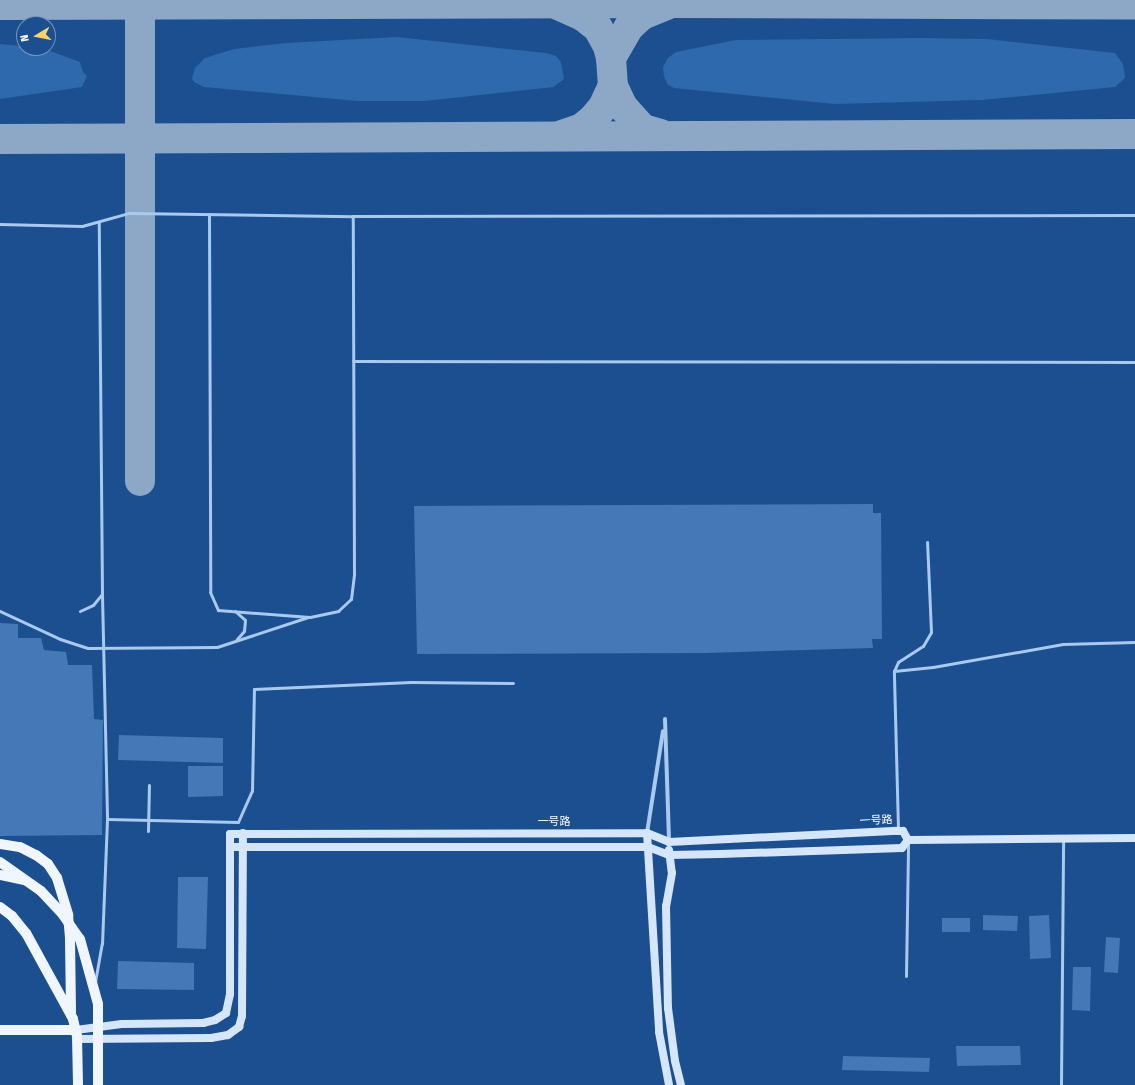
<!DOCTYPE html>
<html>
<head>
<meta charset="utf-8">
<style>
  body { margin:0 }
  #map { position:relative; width:1135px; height:1085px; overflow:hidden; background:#1b4f8f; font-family:"Fira Sans Condensed","Noto Sans SC",sans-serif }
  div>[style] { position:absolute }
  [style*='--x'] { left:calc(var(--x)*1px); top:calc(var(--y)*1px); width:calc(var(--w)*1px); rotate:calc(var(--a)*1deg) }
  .green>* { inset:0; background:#2e69ad }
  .taxiway>* { height:30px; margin:-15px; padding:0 15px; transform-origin:15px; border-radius:15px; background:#8da7c7 }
  .building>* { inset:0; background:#4478b7 }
  .lane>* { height:3px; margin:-1.5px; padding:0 1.5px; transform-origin:1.5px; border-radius:1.5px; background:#a9c9ee }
  .street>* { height:4px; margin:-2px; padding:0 2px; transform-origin:2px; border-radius:2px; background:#a9c9ee }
  .secondary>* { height:8px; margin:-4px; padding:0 4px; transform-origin:4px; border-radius:4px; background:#d6e6fa }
  .primary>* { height:10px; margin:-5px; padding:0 5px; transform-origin:5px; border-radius:5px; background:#f0f6ff }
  span { translate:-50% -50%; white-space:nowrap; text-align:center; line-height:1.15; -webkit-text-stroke:4px #1b4f8f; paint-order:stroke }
  .street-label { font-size:11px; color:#fff }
  .north { position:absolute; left:16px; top:16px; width:40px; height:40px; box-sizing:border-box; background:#1b4f8f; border:1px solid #7695bc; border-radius:50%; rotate:260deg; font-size:11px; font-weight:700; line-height:16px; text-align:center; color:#fff }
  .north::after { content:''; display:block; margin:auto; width:14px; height:18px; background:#ffd166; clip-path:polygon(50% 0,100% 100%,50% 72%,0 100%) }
</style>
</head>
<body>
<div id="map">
  <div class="green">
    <div style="clip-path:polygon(397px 37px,546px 53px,556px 56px,561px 62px,564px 79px,553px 87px,425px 101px,357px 101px,204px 87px,194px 82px,192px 78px,195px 68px,205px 58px,234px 49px,285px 43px)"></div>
    <div style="clip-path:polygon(920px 38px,987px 39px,1115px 53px,1123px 64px,1125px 78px,1115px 87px,982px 100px,835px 104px,674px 88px,668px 85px,664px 76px,663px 67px,668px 58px,676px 52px,736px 40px)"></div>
    <div style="clip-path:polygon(0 44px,42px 48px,80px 62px,83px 72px,87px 76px,82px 87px,0 99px)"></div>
  </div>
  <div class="taxiway">
    <div style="--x:0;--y:5;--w:674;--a:-0.17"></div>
    <div style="--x:674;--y:3;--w:461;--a:0.2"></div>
    <div style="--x:558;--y:5;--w:27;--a:24"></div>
    <div style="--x:583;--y:16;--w:19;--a:39"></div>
    <div style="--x:598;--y:28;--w:21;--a:61"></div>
    <div style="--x:608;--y:46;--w:12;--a:76"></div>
    <div style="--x:611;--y:58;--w:28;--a:86"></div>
    <div style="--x:613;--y:86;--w:23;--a:65"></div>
    <div style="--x:623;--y:107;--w:30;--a:48"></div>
    <div style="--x:643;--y:129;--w:18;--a:16"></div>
    <div style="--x:611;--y:58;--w:36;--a:-60"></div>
    <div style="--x:629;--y:27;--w:18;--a:-43"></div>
    <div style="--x:642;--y:15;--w:27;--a:-22"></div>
    <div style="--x:562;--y:135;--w:21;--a:-19"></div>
    <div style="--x:582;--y:128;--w:14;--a:-39"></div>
    <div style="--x:593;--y:119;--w:16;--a:-50"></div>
    <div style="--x:603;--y:107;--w:23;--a:-65"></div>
    <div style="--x:0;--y:139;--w:1135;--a:-0.25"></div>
    <div style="--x:140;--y:481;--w:481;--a:-90"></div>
  </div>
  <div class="building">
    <div style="clip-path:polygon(873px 504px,873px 513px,881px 513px,882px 639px,872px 639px,873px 648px,707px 653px,417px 654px,414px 506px)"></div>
    <div style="clip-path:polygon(0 623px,18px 624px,18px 638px,41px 638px,44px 650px,66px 652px,68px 665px,92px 665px,94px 719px,103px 720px,102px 835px,0 836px)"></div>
    <div style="clip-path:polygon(119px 735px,223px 738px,223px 763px,118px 760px)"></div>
    <div style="clip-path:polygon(188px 766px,223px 766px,223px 796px,188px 797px)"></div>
    <div style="clip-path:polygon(178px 877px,208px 877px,206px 949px,177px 948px)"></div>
    <div style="clip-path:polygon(983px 915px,1018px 916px,1017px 931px,983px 930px)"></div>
    <div style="clip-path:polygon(1049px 915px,1051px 958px,1030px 959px,1029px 916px)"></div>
    <div style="clip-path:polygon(942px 918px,970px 918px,970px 932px,942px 932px)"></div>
    <div style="clip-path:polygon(1106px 937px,1120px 938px,1118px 973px,1104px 972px)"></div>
    <div style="clip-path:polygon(118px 961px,194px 963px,194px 990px,117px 989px)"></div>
    <div style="clip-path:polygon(1073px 967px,1091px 967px,1090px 1011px,1072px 1010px)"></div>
    <div style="clip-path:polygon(956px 1046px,1020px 1046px,1021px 1065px,957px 1066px)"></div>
    <div style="clip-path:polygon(843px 1056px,930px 1058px,929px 1072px,842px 1070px)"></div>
  </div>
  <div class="lane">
    <div style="--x:209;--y:214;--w:378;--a:89.8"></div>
    <div style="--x:210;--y:592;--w:20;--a:66"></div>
    <div style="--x:218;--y:610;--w:92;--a:4.4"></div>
    <div style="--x:310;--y:617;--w:29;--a:-12"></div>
    <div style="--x:338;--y:611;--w:18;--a:-43"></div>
    <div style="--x:351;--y:599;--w:26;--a:-83"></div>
    <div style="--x:354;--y:573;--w:357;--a:-90.2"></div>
    <div style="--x:0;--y:224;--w:82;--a:1.4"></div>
    <div style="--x:82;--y:226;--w:49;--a:-15.5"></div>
    <div style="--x:129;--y:213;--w:224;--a:0.8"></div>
    <div style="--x:353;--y:216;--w:782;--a:-0.07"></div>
    <div style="--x:353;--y:361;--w:782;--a:0.07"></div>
    <div style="--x:102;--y:595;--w:224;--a:88.7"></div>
    <div style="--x:0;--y:611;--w:66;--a:25"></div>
    <div style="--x:60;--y:639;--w:29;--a:18"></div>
    <div style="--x:88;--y:648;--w:129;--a:-0.4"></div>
    <div style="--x:217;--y:647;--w:96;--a:-18.2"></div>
    <div style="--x:80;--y:611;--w:14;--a:-25"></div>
    <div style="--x:93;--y:605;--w:14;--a:-51"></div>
    <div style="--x:102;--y:594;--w:372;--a:-90.5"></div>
    <div style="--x:235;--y:611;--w:13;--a:42"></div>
    <div style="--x:245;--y:620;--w:11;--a:95"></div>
    <div style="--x:244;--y:631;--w:11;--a:131"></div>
    <div style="--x:894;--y:671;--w:39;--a:-6"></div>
    <div style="--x:933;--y:667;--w:132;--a:-10"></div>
    <div style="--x:1063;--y:644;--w:72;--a:-1.6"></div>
    <div style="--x:898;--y:829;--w:158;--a:-91.5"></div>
    <div style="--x:894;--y:671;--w:10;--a:-66"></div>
    <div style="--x:898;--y:662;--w:30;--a:-33"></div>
    <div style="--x:923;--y:646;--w:16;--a:-60"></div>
    <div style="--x:931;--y:632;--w:90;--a:-92.5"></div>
    <div style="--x:148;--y:831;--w:46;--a:-88.8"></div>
    <div style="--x:906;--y:976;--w:132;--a:-89.1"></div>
    <div style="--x:95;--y:982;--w:39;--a:-80"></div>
    <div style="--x:102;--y:944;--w:125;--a:-87.7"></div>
    <div style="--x:107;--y:819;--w:131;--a:1.3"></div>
    <div style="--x:238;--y:822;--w:34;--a:-66"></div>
    <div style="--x:252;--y:791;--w:102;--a:-88.9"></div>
    <div style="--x:254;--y:689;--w:157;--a:-2.6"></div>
    <div style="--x:411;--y:682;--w:102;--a:0.6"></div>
    <div style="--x:1061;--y:1084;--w:245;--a:-89.5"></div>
  </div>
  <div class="street">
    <div style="--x:665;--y:719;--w:123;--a:88.1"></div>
    <div style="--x:647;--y:833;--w:103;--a:-81.1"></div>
  </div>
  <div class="secondary">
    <div style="--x:647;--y:833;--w:199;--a:86.5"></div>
    <div style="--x:659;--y:1032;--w:54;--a:79.3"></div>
    <div style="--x:908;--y:840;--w:227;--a:-0.5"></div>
    <div style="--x:669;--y:850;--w:23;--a:83"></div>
    <div style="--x:672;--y:873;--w:34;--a:100"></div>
    <div style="--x:666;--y:906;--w:102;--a:88.9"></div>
    <div style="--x:668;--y:1008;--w:53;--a:82.5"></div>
    <div style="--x:675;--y:1061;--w:25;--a:76"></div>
    <div style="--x:76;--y:1030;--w:46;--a:-7.4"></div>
    <div style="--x:122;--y:1024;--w:81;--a:-0.7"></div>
    <div style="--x:203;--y:1023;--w:12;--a:-14"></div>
    <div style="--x:215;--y:1020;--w:13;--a:-32"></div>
    <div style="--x:226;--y:1013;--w:19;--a:-78"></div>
    <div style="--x:230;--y:994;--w:160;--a:-90"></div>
    <div style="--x:230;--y:834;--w:417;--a:-0.1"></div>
    <div style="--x:647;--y:833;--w:24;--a:22"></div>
    <div style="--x:669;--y:842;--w:229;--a:-2.8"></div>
    <div style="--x:898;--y:831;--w:5;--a:0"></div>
    <div style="--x:903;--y:831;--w:10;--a:61"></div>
    <div style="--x:908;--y:840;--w:10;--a:127"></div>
    <div style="--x:902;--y:848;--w:182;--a:178.1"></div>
    <div style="--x:720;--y:854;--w:51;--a:178.9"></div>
    <div style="--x:669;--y:855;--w:22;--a:-159"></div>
    <div style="--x:648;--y:847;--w:418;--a:180"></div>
    <div style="--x:77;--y:1039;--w:134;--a:-0.4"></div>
    <div style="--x:211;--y:1038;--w:17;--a:-10"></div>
    <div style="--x:228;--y:1035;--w:14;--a:-36"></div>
    <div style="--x:239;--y:1027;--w:11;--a:-75"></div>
    <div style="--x:242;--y:1016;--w:183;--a:-89.7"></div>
  </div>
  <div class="primary">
    <div style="--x:0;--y:844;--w:20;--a:9"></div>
    <div style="--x:20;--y:847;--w:18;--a:27"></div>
    <div style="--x:36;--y:855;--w:15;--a:37"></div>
    <div style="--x:48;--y:864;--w:17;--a:57"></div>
    <div style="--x:57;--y:878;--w:39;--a:73"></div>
    <div style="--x:68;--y:915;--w:24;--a:85"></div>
    <div style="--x:70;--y:939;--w:76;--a:89.2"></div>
    <div style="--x:0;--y:862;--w:50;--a:35.3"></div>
    <div style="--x:41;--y:891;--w:33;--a:47"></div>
    <div style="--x:63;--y:915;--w:29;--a:55"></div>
    <div style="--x:80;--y:939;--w:67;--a:74.5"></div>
    <div style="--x:98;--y:1004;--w:81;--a:90"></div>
    <div style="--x:0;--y:875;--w:25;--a:12"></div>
    <div style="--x:0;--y:907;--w:15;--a:37"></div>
    <div style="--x:12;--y:916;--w:22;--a:51"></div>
    <div style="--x:26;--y:933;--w:98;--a:61.3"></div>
    <div style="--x:73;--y:1019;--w:17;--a:77"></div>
    <div style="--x:77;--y:1036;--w:49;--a:88.8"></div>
    <div style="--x:0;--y:1030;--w:76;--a:0"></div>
  </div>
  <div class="street-label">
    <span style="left:876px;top:821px;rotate:-3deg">一号路</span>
    <span style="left:554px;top:822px">一号路</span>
  </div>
  <div class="north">N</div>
</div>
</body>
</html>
